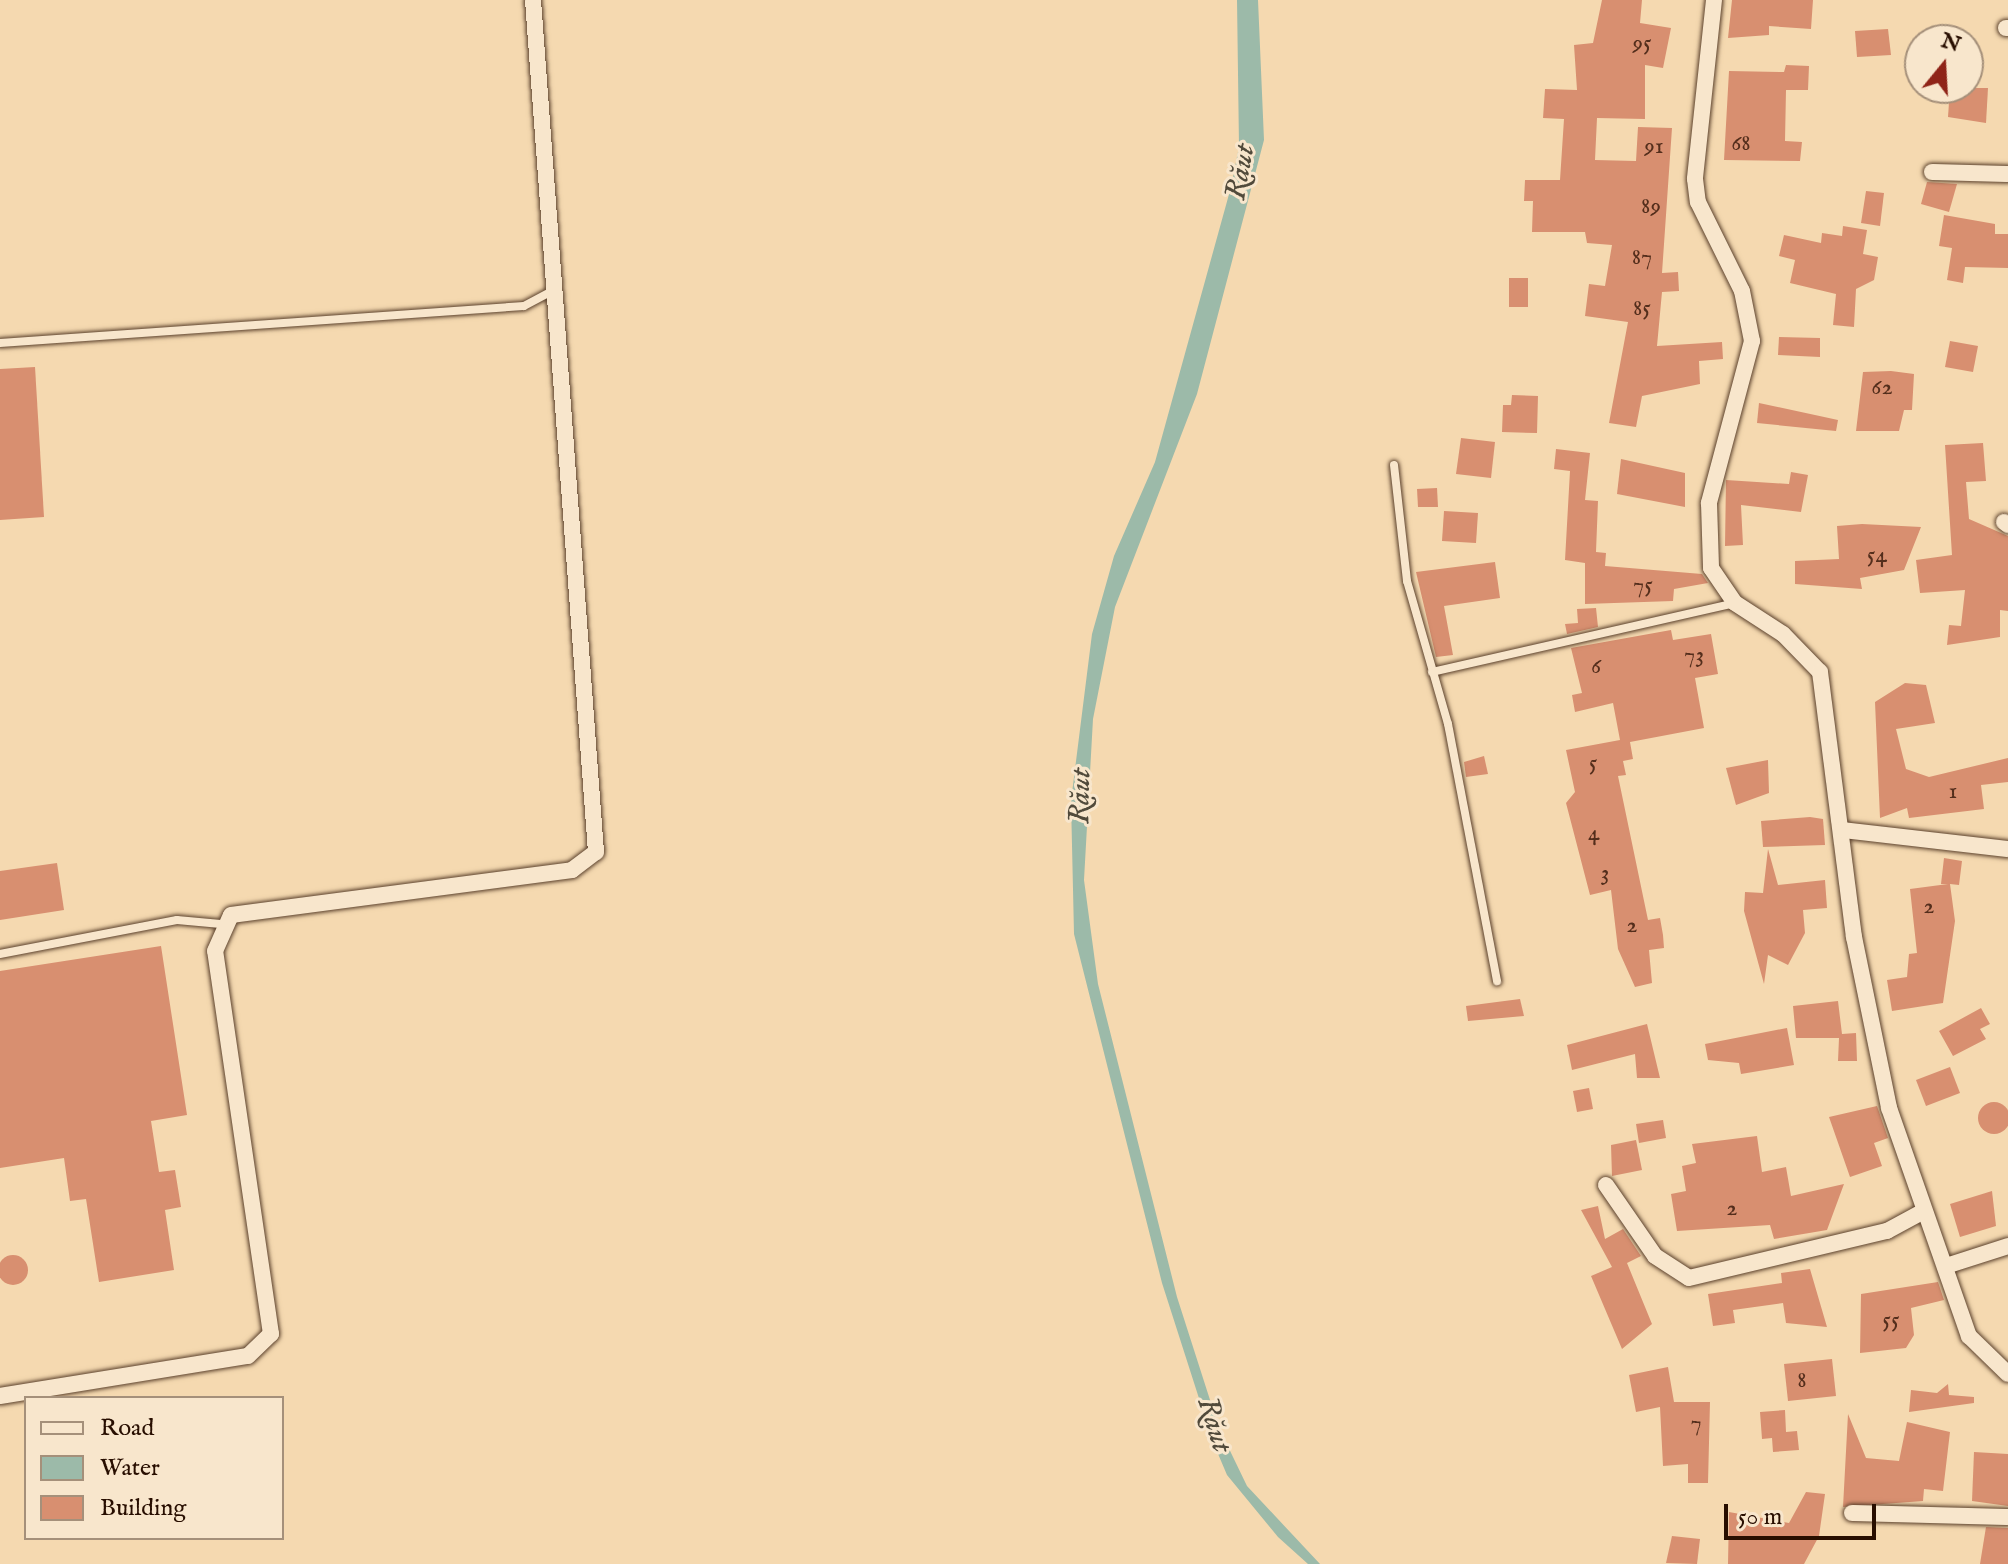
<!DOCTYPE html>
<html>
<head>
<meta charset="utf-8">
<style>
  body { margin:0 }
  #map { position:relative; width:2008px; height:1564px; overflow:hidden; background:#f5d9b0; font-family:"IM FELL English",serif }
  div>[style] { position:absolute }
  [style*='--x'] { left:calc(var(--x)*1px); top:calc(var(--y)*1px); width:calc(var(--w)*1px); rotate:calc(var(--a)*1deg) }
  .water>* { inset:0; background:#9cbaa9 }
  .building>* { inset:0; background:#d88f70 }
  .round { border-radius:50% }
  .roads { filter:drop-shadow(0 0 2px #5b412c) drop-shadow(0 0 2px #5b412c) }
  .service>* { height:8px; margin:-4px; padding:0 4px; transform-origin:4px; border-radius:4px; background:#f8e6cc }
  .minor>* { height:16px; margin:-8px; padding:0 8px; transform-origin:8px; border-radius:8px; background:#f8e6cc }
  span { translate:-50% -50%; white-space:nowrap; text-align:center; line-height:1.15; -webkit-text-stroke:6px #f8e6cc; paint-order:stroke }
  .number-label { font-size:24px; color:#542e1c }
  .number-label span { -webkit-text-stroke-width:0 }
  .water-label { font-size:30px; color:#514a3b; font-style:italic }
  .legend { position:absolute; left:24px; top:1396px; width:260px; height:144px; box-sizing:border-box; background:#f8e6cc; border:2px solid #a5907a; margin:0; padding:10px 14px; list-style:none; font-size:24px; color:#280e00 }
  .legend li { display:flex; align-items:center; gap:16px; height:40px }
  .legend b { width:40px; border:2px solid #a5907a }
  .north { position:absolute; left:1904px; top:24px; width:80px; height:80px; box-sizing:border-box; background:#f8e6cc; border:2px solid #a5907a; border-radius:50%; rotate:18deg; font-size:22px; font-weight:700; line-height:32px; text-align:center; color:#280e00 }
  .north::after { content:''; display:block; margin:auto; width:28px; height:36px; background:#8f2418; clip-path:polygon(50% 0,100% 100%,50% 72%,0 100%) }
  .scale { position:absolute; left:1724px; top:1504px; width:152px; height:36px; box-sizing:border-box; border:4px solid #280e00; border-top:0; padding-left:10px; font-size:24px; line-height:28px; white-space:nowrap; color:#280e00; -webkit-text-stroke:6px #f8e6cc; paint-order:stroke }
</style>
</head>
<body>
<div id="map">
  <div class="water">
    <div style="clip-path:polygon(1237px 0,1258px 0,1264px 140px,1197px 394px,1115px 607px,1093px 719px,1084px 880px,1098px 984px,1177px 1297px,1219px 1428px,1247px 1486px,1320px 1564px,1308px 1564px,1278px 1537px,1227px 1475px,1213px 1442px,1162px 1283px,1074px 934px,1071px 801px,1092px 634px,1114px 556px,1155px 462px,1231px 187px,1239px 147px)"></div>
  </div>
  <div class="building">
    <div style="clip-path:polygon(1602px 0,1642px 0,1640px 23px,1671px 28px,1663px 68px,1645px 65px,1645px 119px,1597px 118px,1595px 160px,1636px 161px,1638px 127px,1672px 128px,1662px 273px,1678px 272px,1679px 291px,1662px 292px,1657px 346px,1722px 342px,1723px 359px,1699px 361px,1700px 384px,1642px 396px,1636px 427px,1609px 423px,1628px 322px,1585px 316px,1589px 284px,1605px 286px,1612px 245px,1587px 243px,1585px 232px,1532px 232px,1533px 201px,1524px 201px,1525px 180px,1560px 180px,1564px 119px,1543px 118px,1545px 89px,1577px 90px,1574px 45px,1593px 43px)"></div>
    <div style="clip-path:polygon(1732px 0,1813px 0,1811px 29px,1769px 26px,1769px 35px,1728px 38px)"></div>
    <div style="clip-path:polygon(1888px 29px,1891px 55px,1857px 57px,1855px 31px)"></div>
    <div style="clip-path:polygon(1786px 65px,1809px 66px,1808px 90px,1786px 90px,1785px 141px,1802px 142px,1800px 161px,1724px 160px,1729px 71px,1784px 72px)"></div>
    <div style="clip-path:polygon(1950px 88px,1988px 88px,1986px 123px,1948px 117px)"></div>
    <div style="clip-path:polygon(1927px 182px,1957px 184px,1949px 212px,1921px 204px)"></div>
    <div style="clip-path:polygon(1866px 191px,1884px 193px,1880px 226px,1861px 223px)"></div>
    <div style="clip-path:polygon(1944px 215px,1995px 224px,1995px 234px,2008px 234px,2008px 268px,1965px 267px,1963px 283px,1947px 280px,1952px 248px,1939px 246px)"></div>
    <div style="clip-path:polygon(1843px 226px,1867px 230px,1863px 254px,1878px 257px,1874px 280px,1856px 289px,1854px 327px,1833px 325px,1836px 294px,1790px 283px,1795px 260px,1779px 256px,1784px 235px,1821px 243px,1822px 233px,1842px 236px)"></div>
    <div style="clip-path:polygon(1509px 278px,1528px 278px,1528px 307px,1509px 307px)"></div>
    <div style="clip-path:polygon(1779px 337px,1820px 338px,1820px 357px,1778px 355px)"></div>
    <div style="clip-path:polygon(1950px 341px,1978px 346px,1973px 372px,1945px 367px)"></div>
    <div style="clip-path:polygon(35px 367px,44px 517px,0 520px,0 369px)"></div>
    <div style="clip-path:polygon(1891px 371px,1914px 374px,1912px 410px,1904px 410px,1899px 431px,1856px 431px,1863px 372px)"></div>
    <div style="clip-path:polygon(1512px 395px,1538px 396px,1537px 433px,1502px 432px,1503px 405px,1511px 405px)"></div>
    <div style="clip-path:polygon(1759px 403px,1838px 420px,1836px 431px,1757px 423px)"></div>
    <div style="clip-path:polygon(1461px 438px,1495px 442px,1491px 478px,1456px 474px)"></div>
    <div style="clip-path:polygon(1983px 443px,1986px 481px,1966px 482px,1969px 519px,2008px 536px,2008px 611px,2000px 610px,2000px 637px,1947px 645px,1949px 625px,1961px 626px,1965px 590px,1920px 593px,1916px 560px,1952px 555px,1945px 445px)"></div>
    <div style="clip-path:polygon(1556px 449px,1590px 453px,1585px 500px,1598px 501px,1596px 552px,1606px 553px,1605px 566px,1702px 574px,1708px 583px,1674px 589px,1673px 601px,1585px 604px,1585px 563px,1565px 560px,1570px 471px,1554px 469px)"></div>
    <div style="clip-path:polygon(1621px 459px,1685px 473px,1685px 507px,1617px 494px)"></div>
    <div style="clip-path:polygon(1791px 472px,1808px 475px,1801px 512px,1741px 505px,1743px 545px,1725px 546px,1726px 480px,1789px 484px)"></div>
    <div style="clip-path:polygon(1437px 488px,1438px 507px,1418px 507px,1417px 489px)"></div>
    <div style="clip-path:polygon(1444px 511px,1478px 513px,1476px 543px,1442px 541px)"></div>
    <div style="clip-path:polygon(1862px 524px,1921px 527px,1904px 570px,1860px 578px,1862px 589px,1795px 584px,1795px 561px,1839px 559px,1837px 526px)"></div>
    <div style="clip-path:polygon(1495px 562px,1500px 598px,1444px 606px,1453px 655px,1436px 657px,1416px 572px)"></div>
    <div style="clip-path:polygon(1596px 608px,1598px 627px,1567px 634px,1565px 624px,1578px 623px,1577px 609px)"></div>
    <div style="clip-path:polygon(1671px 630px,1673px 640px,1711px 634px,1718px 674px,1695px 678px,1704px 728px,1630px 742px,1633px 759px,1623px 761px,1626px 775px,1618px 776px,1648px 920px,1660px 918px,1663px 935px,1664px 948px,1649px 950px,1652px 983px,1635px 987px,1618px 949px,1611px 890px,1590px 895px,1566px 803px,1575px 792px,1566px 750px,1620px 740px,1613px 703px,1575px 712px,1572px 695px,1582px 693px,1571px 648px)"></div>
    <div style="clip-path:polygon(1905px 683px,1926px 685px,1935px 723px,1896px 729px,1906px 769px,1929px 777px,2008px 758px,2008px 782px,1981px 785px,1984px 809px,1909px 818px,1907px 808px,1880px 818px,1875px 702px)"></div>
    <div style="clip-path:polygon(1484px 756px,1488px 774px,1466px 777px,1464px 762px)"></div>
    <div style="clip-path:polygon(1768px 760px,1769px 793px,1736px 805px,1726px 768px)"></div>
    <div style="clip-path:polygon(1810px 817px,1823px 819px,1825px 845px,1763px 847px,1761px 821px)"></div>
    <div style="clip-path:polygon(1768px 849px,1778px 885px,1825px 880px,1827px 908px,1803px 910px,1805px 933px,1788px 965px,1768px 955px,1764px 984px,1744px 911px,1745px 892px,1763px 893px)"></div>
    <div style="clip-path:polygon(1944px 858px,1962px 861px,1959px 885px,1950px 884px,1955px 921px,1943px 1003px,1892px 1011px,1887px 980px,1907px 977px,1909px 954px,1917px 953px,1910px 889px,1948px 884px,1941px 884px)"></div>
    <div style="clip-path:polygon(57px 863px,64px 910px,0 920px,0 871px)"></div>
    <div style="clip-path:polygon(161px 946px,187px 1115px,151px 1121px,159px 1172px,175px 1170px,181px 1207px,165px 1210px,174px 1270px,99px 1282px,86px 1199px,70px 1201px,64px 1158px,0 1168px,0 971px)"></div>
    <div style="clip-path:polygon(1520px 999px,1524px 1016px,1468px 1021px,1466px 1006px)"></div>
    <div style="clip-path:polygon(1838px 1001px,1842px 1034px,1856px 1033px,1857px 1061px,1838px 1061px,1839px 1038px,1796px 1038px,1793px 1006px)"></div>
    <div style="clip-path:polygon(1981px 1008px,1990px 1024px,1980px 1029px,1986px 1039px,1953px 1056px,1939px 1031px)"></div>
    <div style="clip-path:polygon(1647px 1024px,1660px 1078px,1637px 1078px,1635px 1054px,1572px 1070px,1567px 1045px)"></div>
    <div style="clip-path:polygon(1787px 1028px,1794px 1065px,1741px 1074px,1739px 1063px,1708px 1060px,1705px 1044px)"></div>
    <div style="clip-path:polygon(1950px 1067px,1960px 1093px,1926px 1106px,1916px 1080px)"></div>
    <div style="clip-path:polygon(1589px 1088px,1593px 1109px,1577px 1112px,1573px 1091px)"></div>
    <div class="round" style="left:1978px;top:1102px;width:32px;height:32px"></div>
    <div style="clip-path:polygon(1877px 1106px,1888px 1138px,1874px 1143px,1882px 1166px,1850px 1177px,1829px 1117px)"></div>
    <div style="clip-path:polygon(1663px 1120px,1666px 1138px,1639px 1143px,1636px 1124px)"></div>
    <div style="clip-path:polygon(1757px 1136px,1762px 1172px,1786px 1167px,1791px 1196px,1844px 1184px,1827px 1230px,1774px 1239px,1770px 1225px,1677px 1231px,1671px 1194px,1686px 1191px,1682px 1166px,1696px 1163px,1692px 1144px)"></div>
    <div style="clip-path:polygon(1636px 1140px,1642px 1170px,1612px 1176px,1611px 1145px)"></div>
    <div style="clip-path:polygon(1992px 1191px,1996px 1226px,1960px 1237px,1950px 1204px)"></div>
    <div style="clip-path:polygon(1598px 1206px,1605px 1239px,1623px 1229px,1641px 1256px,1627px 1263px,1652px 1324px,1622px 1349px,1591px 1276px,1612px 1267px,1581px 1210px)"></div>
    <div class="round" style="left:-2px;top:1255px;width:30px;height:30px"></div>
    <div style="clip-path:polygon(1810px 1269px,1827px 1327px,1786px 1323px,1783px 1303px,1733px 1310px,1735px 1323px,1713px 1326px,1708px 1294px,1782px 1283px,1781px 1273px)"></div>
    <div style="clip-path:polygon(1938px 1282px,1944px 1300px,1911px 1308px,1914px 1335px,1906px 1348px,1860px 1353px,1861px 1294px)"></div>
    <div style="clip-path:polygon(1832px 1359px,1836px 1396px,1788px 1401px,1784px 1364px)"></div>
    <div style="clip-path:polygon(1668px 1367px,1674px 1402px,1710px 1402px,1708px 1483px,1688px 1483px,1688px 1464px,1663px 1466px,1660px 1407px,1636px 1412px,1629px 1375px)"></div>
    <div style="clip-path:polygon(1948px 1384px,1949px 1395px,1974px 1397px,1974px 1403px,1909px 1412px,1911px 1390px,1937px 1393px)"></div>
    <div style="clip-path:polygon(1785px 1410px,1786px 1432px,1797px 1431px,1799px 1450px,1773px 1452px,1772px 1438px,1762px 1439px,1760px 1412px)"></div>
    <div style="clip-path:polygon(1848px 1414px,1866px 1458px,1899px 1461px,1907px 1422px,1950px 1432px,1943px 1491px,1924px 1489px,1923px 1501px,1843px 1507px)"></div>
    <div style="clip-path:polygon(1974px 1452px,2008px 1454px,2008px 1506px,1972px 1501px)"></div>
    <div style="clip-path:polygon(1806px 1492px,1825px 1494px,1819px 1536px,1804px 1564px,1728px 1564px,1729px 1512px,1789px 1523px)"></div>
    <div style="clip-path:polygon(2008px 1528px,2008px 1564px,1980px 1564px,1986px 1527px)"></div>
    <div style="clip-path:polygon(1672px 1536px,1700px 1539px,1697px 1564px,1666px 1563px)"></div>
  </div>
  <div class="roads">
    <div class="service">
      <div style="--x:0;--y:343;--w:525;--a:-4.04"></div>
      <div style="--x:524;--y:306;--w:34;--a:-28"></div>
      <div style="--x:1394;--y:465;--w:117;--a:83.6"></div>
      <div style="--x:1407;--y:581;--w:149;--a:74"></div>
      <div style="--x:1448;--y:724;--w:262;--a:79.2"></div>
      <div style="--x:1432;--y:672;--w:311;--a:-12.8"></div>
      <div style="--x:0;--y:954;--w:180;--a:-10.9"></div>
      <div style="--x:177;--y:920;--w:44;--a:5.2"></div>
    </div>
    <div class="minor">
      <div style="--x:1714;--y:0;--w:180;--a:96.1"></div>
      <div style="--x:1695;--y:179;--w:23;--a:83"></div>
      <div style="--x:1698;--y:202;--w:99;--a:63.7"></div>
      <div style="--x:1742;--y:291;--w:51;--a:78.7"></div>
      <div style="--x:1752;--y:341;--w:168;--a:104.9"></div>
      <div style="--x:1709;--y:503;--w:65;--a:88.2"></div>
      <div style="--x:1711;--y:568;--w:42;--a:55.6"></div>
      <div style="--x:1735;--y:603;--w:57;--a:32.9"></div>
      <div style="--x:1783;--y:634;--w:53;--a:45.8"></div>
      <div style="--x:1820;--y:672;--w:267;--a:82.7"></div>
      <div style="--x:1854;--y:937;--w:175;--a:78.4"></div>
      <div style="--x:1889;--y:1108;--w:242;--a:70.7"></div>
      <div style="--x:1969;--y:1336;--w:54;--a:44.3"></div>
      <div style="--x:2006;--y:28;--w:2;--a:0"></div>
      <div style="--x:1932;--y:172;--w:76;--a:1.5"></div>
      <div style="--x:2004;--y:522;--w:5;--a:37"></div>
      <div style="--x:1843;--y:830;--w:166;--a:6.6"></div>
      <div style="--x:1606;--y:1185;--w:86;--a:55.4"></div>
      <div style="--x:1655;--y:1256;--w:40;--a:32.9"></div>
      <div style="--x:1689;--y:1278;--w:204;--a:-13.4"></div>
      <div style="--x:1887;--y:1231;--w:42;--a:-28.4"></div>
      <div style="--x:1946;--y:1266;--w:65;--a:-17.9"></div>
      <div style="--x:0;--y:1396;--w:251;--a:-9.2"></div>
      <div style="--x:248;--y:1356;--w:32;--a:-44"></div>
      <div style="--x:271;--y:1334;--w:387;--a:-98.3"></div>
      <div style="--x:215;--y:951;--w:39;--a:-66"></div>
      <div style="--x:231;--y:915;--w:344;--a:-7.5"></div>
      <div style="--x:572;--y:870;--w:30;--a:-37"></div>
      <div style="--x:596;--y:852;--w:854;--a:-94.23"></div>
      <div style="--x:1852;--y:1513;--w:156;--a:1.5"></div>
    </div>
  </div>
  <div class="number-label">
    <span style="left:1642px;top:44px">95</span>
    <span style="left:1741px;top:144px">68</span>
    <span style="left:1654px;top:147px">91</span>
    <span style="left:1651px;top:207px">89</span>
    <span style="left:1642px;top:258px">87</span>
    <span style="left:1642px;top:309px">85</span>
    <span style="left:1882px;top:388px">62</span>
    <span style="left:1877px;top:556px">54</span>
    <span style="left:1643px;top:586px">75</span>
    <span style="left:1694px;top:656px">73</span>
    <span style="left:1596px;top:667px">6</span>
    <span style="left:1593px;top:764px">5</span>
    <span style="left:1953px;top:792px">1</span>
    <span style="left:1594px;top:834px">4</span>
    <span style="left:1605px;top:874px">3</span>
    <span style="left:1929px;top:907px">2</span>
    <span style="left:1632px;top:926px">2</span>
    <span style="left:1732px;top:1209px">2</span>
    <span style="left:1891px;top:1321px">55</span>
    <span style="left:1802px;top:1381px">8</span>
    <span style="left:1696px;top:1424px">7</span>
  </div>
  <div class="water-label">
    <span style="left:1241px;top:172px;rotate:-80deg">Răut</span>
    <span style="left:1081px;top:796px;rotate:-89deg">Răut</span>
    <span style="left:1214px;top:1425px;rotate:72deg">Răut</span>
  </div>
  <ul class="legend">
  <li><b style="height:10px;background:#f8e6cc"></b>Road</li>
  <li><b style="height:22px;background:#9cbaa9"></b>Water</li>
  <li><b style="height:22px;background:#d88f70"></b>Building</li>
  </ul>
  <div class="north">N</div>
  <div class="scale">50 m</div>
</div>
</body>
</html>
